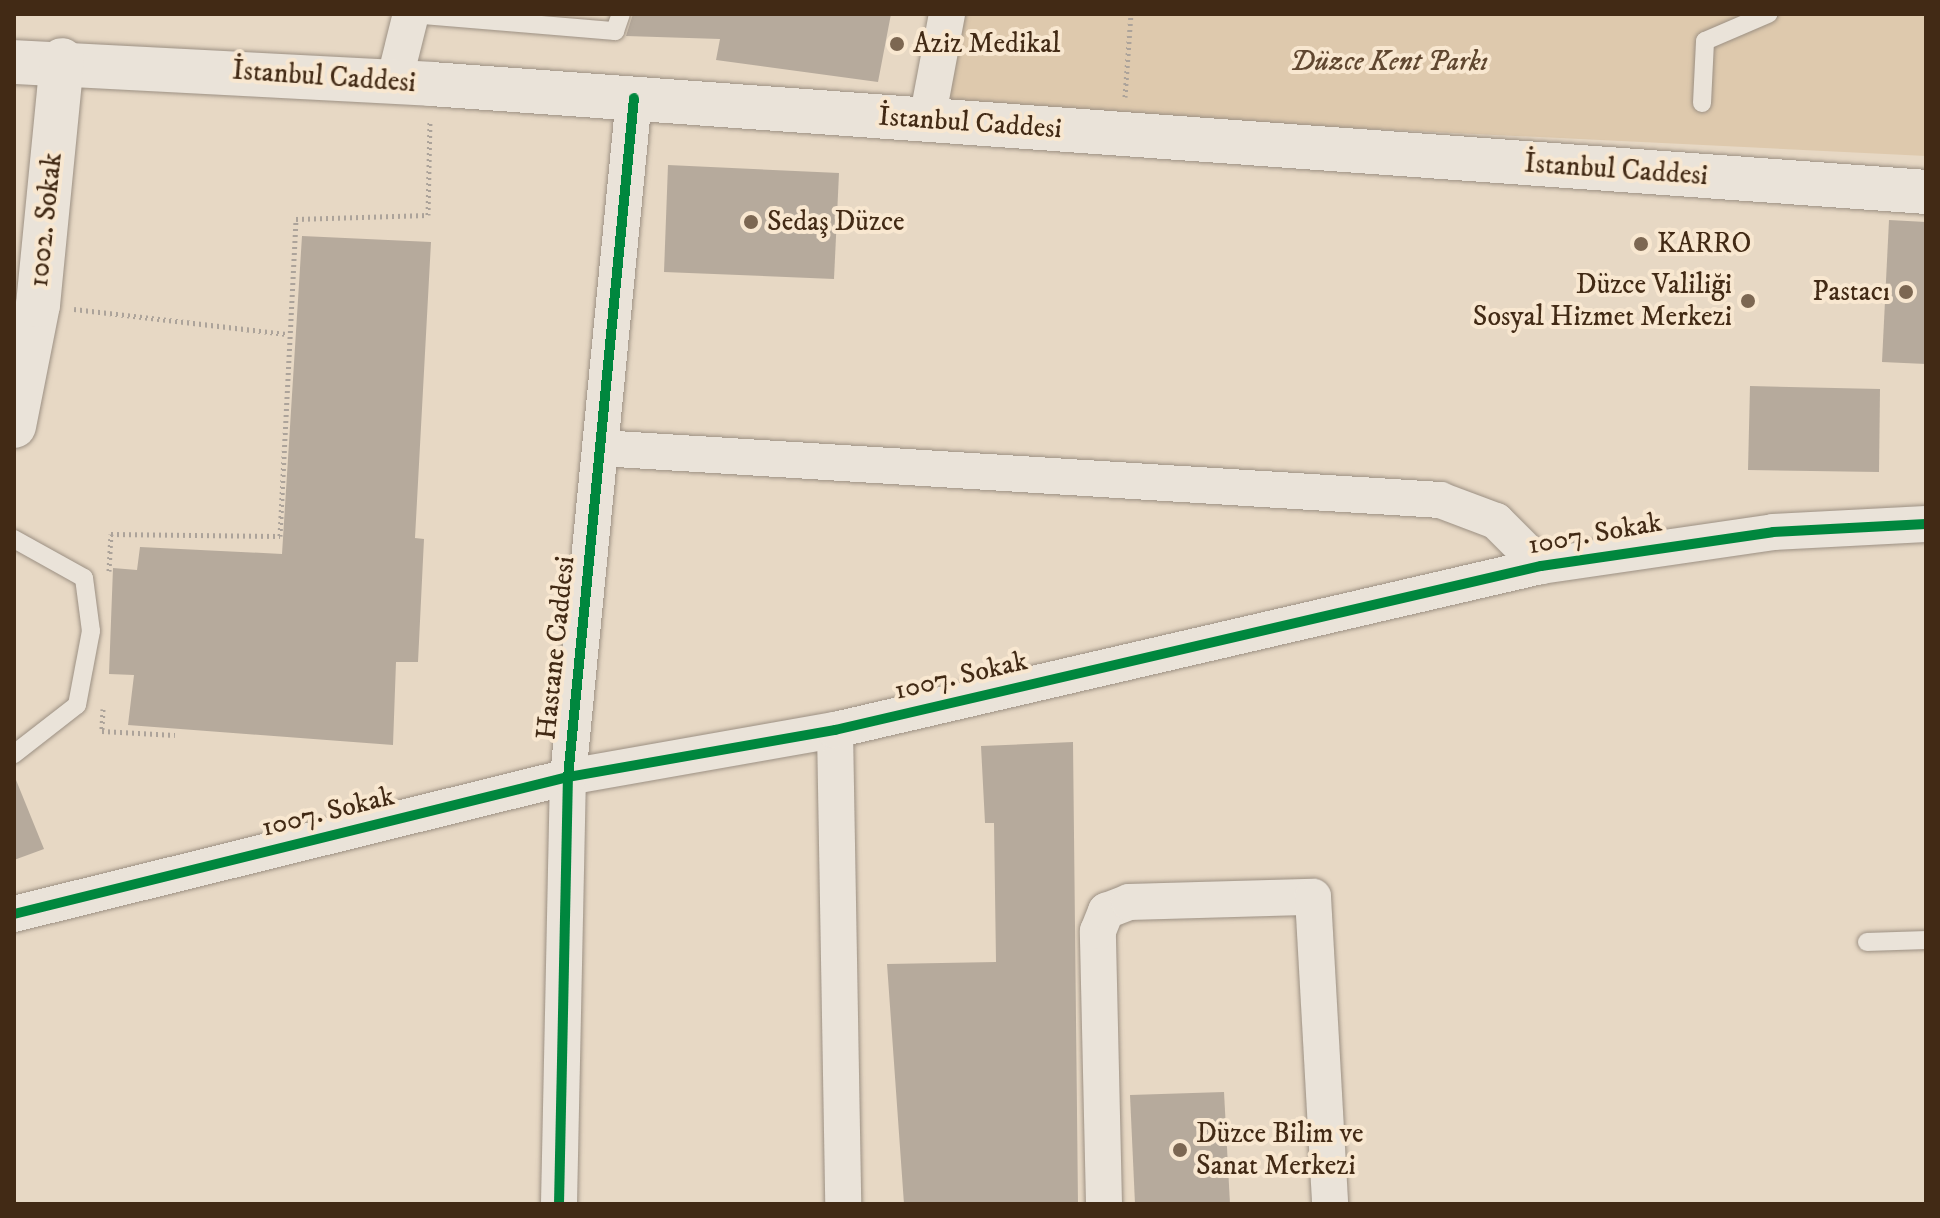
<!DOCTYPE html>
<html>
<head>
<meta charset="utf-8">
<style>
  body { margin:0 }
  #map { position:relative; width:1940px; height:1218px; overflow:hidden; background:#e7d8c4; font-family:"IM FELL DW Pica",serif }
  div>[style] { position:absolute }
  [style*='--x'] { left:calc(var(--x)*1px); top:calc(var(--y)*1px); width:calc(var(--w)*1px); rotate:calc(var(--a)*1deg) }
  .green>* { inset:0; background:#dec9ad }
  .building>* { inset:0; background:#b6aa9c }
  .path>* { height:5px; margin-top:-2.5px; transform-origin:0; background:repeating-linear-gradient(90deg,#aca39a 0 2px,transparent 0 6px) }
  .roads { filter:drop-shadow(0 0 2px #9c9083) drop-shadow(0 0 2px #9c9083) }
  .lane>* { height:18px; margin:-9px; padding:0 9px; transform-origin:9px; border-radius:9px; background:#eae3d9 }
  .street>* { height:36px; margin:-18px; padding:0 18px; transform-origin:18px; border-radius:18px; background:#eae3d9 }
  .secondary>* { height:44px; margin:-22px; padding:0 22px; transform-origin:22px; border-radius:22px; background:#eae3d9 }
  .cycleway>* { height:10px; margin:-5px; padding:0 5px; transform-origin:5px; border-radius:5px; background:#00873e }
  .dots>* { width:22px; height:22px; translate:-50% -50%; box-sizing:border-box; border:4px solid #f8e7d0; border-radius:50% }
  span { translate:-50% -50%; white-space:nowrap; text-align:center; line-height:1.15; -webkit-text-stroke:8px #f8e7d0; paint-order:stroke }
  .poi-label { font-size:28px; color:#422a15 }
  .left { translate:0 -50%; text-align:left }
  .right { translate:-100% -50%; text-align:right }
  .park-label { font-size:28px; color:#604730; font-style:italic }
  .street-label { font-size:28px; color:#422a15 }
  .frame { position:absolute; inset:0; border:16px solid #422a15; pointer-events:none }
</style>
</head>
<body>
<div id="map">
  <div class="green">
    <div style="clip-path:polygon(961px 14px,1926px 14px,1926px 156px,944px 108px)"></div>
  </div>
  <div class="building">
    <div style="clip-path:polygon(633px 14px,891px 14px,878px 82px,716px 60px,720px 39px,626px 36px)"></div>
    <div style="clip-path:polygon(668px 165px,839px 173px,834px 279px,664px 272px)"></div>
    <div style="clip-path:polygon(1889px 220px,1926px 222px,1926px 364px,1882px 362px)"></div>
    <div style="clip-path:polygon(302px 236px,431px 242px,415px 538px,424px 539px,418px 662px,396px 662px,393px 745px,128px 725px,134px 675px,109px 674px,113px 568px,137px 570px,140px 547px,282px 554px)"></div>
    <div style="clip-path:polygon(1750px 386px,1880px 389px,1879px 472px,1748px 470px)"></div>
    <div style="clip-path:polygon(1073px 742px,1078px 1204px,904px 1204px,887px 964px,996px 962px,994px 823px,985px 823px,981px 746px)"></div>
    <div style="clip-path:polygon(14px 775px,44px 849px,14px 860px)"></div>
    <div style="clip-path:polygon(1224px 1092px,1230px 1204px,1135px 1204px,1130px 1095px)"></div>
  </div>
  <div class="path">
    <div style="--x:1125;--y:97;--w:83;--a:-85.9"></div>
    <div style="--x:74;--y:309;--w:214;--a:6.7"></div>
    <div style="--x:109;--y:571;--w:37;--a:-87"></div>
    <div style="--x:111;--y:534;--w:169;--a:0.7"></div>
    <div style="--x:280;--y:536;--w:317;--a:-87.1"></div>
    <div style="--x:296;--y:219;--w:132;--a:-1.7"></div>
    <div style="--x:428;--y:215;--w:94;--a:-88.8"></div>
    <div style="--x:103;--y:709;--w:22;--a:93"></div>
    <div style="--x:102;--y:731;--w:73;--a:3.1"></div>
  </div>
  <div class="roads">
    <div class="lane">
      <div style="--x:411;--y:14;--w:205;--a:4.8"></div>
      <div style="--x:615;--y:31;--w:18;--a:-71"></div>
      <div style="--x:1702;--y:103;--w:62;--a:-87.2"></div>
      <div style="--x:1705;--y:41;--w:69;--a:-23.2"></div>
      <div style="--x:14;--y:539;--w:80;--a:29.1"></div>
      <div style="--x:84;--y:578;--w:53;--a:82.5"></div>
      <div style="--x:91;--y:631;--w:75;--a:100.7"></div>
      <div style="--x:77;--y:705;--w:80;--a:142.1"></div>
      <div style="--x:1867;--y:942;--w:59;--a:-1.9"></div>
    </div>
    <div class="street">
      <div style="--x:394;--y:82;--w:70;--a:-76"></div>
      <div style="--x:927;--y:120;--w:108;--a:-79.3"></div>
      <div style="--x:600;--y:448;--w:842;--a:3.54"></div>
      <div style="--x:1440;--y:500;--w:60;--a:20.6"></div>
      <div style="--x:1496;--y:521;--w:64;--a:45"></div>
      <div style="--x:835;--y:730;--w:474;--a:89"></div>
      <div style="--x:14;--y:914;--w:571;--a:-13.89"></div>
      <div style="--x:568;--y:777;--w:271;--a:-10"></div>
      <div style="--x:835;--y:730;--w:725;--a:-13.08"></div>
      <div style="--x:1541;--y:566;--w:234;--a:-8.3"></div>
      <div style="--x:1773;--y:532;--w:153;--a:-3"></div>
      <div style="--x:559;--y:1204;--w:427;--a:-88.8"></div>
      <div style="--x:568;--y:777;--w:682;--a:-84.45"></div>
      <div style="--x:1104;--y:1204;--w:273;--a:-91.3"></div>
      <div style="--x:1098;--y:931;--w:22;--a:-68"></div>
      <div style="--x:1106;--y:911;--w:25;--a:-21"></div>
      <div style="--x:1129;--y:902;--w:184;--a:-1.6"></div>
      <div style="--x:1313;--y:897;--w:307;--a:86.8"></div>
    </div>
    <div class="secondary">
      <div style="--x:14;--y:62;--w:418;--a:3"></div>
      <div style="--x:431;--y:84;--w:1499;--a:4.13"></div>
      <div style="--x:14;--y:426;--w:123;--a:-78.8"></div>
      <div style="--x:38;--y:305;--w:246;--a:-84.4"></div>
    </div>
  </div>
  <div class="cycleway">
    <div style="--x:14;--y:914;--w:571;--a:-13.89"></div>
    <div style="--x:568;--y:777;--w:271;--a:-10"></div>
    <div style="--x:835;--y:730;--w:725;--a:-13.08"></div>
    <div style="--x:1541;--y:566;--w:234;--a:-8.3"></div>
    <div style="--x:1773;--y:532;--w:153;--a:-3"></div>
    <div style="--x:559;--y:1204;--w:427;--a:-88.8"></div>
    <div style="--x:568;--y:777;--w:682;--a:-84.45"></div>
  </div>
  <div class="dots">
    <div style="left:897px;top:44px;background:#7c6752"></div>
    <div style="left:751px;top:222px;background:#7c6752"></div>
    <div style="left:1641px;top:244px;background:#7c6752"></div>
    <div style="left:1906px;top:292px;background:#7c6752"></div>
    <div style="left:1748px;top:301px;background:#7c6752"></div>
    <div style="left:1180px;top:1150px;background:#7c6752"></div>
  </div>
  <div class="poi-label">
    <span class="left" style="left:913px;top:44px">Aziz Medikal</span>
    <span class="left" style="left:767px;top:222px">Sedaş Düzce</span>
    <span class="left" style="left:1657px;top:244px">KARRO</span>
    <span class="right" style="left:1732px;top:301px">Düzce Valiliği<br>Sosyal Hizmet Merkezi</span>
    <span class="right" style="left:1890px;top:292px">Pastacı</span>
    <span class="left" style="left:1196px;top:1150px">Düzce Bilim ve<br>Sanat Merkezi</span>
  </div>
  <div class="park-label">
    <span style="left:1389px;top:62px">Düzce Kent Parkı</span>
  </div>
  <div class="street-label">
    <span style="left:324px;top:77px;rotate:4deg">İstanbul Caddesi</span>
    <span style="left:970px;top:123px;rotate:4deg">İstanbul Caddesi</span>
    <span style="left:1616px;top:170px;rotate:4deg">İstanbul Caddesi</span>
    <span style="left:46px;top:220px;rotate:-84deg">1002. Sokak</span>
    <span style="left:1595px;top:534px;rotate:-10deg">1007. Sokak</span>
    <span style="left:556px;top:648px;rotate:-84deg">Hastane Caddesi</span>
    <span style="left:961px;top:676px;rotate:-13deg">1007. Sokak</span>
    <span style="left:328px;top:812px;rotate:-14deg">1007. Sokak</span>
  </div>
  <div class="frame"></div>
</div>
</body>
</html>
